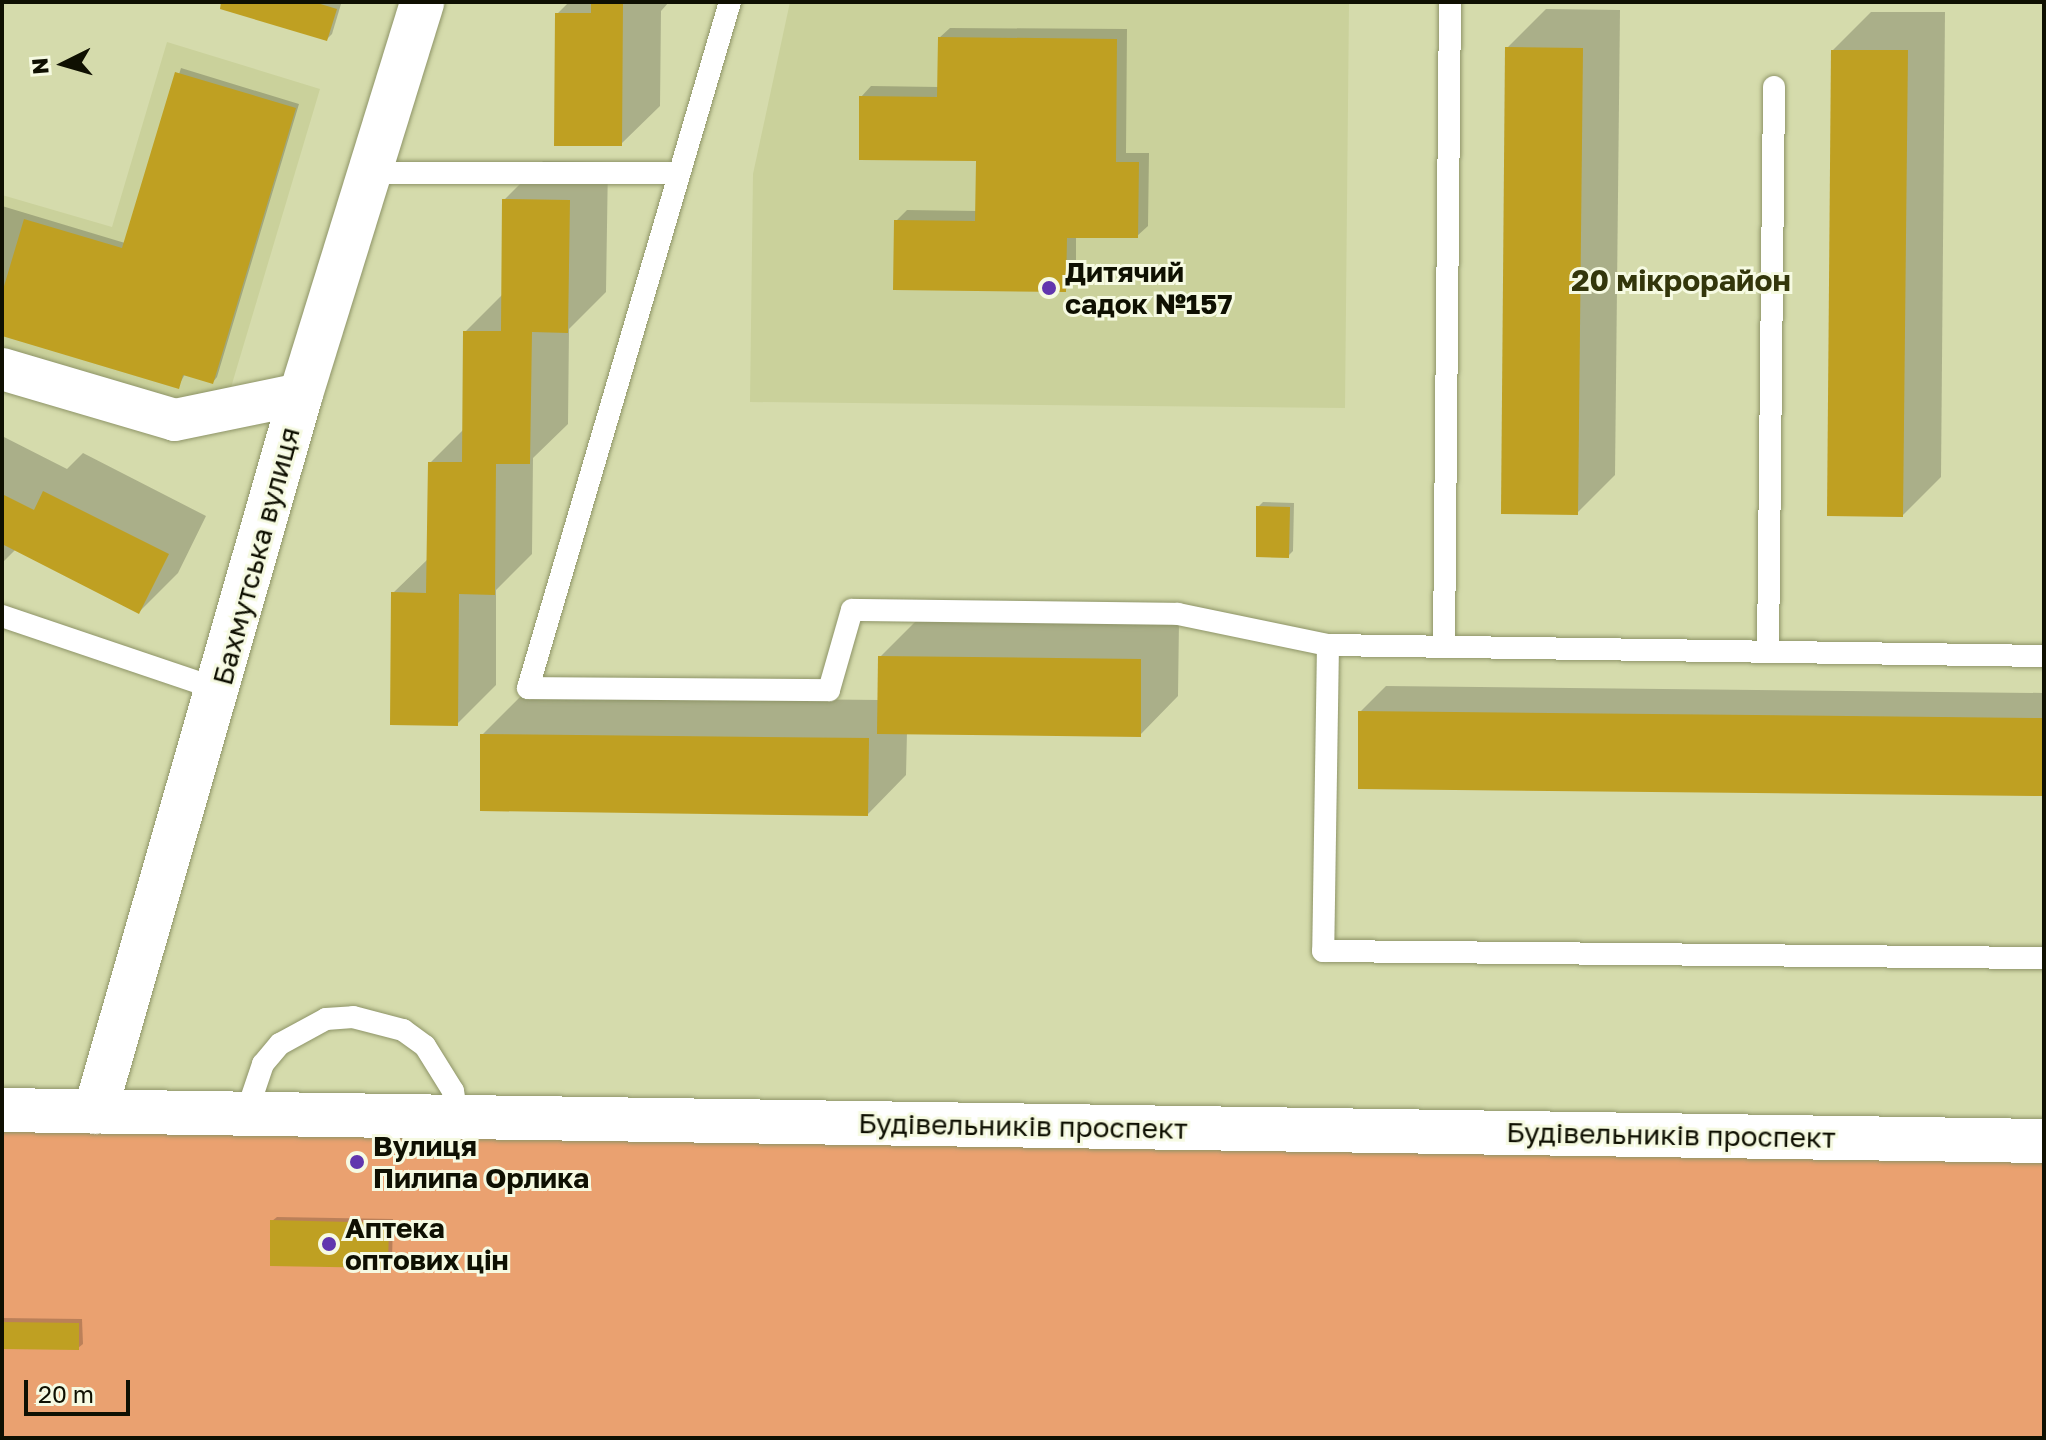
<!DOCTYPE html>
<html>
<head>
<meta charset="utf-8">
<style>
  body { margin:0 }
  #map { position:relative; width:2046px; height:1440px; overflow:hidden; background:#d5dbac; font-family:"Golos Text",sans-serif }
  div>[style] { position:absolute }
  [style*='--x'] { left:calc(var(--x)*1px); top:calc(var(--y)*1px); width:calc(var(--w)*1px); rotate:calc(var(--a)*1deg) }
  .built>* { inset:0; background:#cad19b }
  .green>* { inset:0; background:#eaa170 }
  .shadow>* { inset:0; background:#0003 }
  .building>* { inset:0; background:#bfa022 }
  .roads { filter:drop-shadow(0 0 2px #8e9467) drop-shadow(0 0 2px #8e9467) }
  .lane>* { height:22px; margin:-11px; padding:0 11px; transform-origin:11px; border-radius:11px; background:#fff }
  .street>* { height:42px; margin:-21px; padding:0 21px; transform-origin:21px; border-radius:21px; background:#fff }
  .secondary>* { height:44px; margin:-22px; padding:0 22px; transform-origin:22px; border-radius:22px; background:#fff }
  .dots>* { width:22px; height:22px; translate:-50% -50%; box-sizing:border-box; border:4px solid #f6fae2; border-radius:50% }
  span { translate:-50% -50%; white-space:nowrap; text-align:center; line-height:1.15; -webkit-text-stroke:6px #f6fae2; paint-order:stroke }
  .poi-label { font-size:28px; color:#0f1002; font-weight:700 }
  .left { translate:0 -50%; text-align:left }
  .street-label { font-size:28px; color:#0f1002 }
  .neighbourhood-label { font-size:30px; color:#33360b; font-weight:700 }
  .frame { position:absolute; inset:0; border:4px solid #0f1002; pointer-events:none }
  .north { position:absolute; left:24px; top:24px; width:80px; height:80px; -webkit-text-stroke:6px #f6fae2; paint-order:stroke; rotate:265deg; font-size:22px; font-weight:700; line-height:32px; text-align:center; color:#0f1002 }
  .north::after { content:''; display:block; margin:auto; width:28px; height:36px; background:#0f1002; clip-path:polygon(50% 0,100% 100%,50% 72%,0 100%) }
  .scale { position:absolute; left:24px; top:1380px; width:106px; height:36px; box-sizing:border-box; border:4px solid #0f1002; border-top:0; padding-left:10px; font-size:24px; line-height:28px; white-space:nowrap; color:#0f1002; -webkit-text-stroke:6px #f6fae2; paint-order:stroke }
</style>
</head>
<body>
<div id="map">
  <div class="built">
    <div style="clip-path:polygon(790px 2px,1349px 2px,1345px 408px,750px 402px,753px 174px)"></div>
    <div style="clip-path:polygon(167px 42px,320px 89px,229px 394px,178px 405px,2px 351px,2px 195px,112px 227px)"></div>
  </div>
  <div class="green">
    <div style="clip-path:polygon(2px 1130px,2044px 1160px,2044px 1438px,2px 1438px)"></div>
  </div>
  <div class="shadow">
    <div style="clip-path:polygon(278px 2px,341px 4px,332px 34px,327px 39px)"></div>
    <div style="clip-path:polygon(569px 2px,669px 2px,661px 11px,660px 106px,621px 144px,557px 14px)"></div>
    <div style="clip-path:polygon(1546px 9px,1620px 10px,1615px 475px,1577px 513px,1507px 48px)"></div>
    <div style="clip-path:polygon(1871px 12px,1945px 12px,1941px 477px,1903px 515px,1833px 50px)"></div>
    <div style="clip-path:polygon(950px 28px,1127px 29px,1126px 153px,1149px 153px,1148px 226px,1137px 236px,1076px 236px,1076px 279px,1065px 290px,896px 221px,907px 210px,977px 211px,978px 159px,861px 97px,871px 86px,939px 87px,939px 38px)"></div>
    <div style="clip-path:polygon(181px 68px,299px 104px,217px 377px,213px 382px,185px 374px,178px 387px,2px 334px,2px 206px,125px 243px)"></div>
    <div style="clip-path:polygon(543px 161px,608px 162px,606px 292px,569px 329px,568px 424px,533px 458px,532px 554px,496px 590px,496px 685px,457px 724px,393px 593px,429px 558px,430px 463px,465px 428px,465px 332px,503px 294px,504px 200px)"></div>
    <div style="clip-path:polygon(2px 436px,67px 469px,83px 453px,206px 516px,178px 573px,139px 612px,16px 549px,2px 563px)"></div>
    <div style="clip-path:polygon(1263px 502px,1294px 503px,1293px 551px,1288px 556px,1258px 507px)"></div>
    <div style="clip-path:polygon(919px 618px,1179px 621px,1178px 696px,1140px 735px,907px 732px,906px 775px,868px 814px,482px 735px,521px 696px,880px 700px,880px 657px)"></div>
    <div style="clip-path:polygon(1386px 686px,2044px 693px,2044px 794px,1360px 712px)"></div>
    <div style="clip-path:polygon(277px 1217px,393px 1219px,392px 1262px,388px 1266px,272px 1221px)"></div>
    <div style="clip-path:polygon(2px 1318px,82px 1319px,83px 1344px,78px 1348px,2px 1347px)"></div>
  </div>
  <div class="building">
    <div style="clip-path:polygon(221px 2px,314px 2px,337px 9px,327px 41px,220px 9px)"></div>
    <div style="clip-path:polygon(591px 2px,623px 2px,622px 146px,554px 146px,555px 13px,591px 13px)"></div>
    <div style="clip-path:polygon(938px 37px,1117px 39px,1116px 162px,1139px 162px,1138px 238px,1067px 238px,1066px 292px,893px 290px,894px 220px,975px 221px,976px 161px,859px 160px,859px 96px,937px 97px)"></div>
    <div style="clip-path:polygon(1505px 47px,1583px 48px,1578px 515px,1501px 514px)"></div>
    <div style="clip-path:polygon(1831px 50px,1908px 50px,1903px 517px,1827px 516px)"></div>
    <div style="clip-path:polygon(175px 72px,296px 108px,213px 384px,183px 375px,179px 389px,2px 336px,2px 293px,24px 219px,122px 248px)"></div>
    <div style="clip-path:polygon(502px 199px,570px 200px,568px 333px,532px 332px,530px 464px,496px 464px,495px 595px,459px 594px,458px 726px,390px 725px,391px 592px,426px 593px,428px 462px,462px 462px,463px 331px,501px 331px)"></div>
    <div style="clip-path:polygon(43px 491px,169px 554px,139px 614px,2px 544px,2px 494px,34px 510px)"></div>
    <div style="clip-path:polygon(1256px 506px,1290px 507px,1289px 558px,1256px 557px)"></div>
    <div style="clip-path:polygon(878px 656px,1141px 659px,1141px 737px,877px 734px)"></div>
    <div style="clip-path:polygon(1358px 711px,2044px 718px,2044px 796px,1358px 789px)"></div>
    <div style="clip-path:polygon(480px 734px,869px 738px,868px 816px,480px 811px)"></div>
    <div style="clip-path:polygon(270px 1220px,389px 1223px,388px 1268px,270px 1266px)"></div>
    <div style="clip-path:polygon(2px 1322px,79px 1323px,79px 1350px,2px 1349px)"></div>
  </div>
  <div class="roads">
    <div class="lane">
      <div style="--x:730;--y:2;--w:715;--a:106.41"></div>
      <div style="--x:528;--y:688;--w:301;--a:0.4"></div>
      <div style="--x:829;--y:690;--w:83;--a:-74"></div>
      <div style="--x:852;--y:610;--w:326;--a:0.7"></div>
      <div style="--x:1178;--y:614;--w:153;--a:11.7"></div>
      <div style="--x:1328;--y:645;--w:716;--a:0.88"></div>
      <div style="--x:369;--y:173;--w:310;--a:0"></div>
      <div style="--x:2;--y:616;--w:230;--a:18.7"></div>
      <div style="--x:1328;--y:645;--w:306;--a:90.9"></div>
      <div style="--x:1323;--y:951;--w:721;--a:0.56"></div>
      <div style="--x:1444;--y:647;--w:645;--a:-89.47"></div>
      <div style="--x:1768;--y:652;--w:565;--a:-89.39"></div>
      <div style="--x:246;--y:1114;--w:53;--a:-71.2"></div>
      <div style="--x:263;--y:1064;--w:26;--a:-50"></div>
      <div style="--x:280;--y:1044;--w:52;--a:-28.5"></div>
      <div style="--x:326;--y:1019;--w:27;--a:-4"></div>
      <div style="--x:353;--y:1017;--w:52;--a:14.6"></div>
      <div style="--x:403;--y:1030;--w:27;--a:36"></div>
      <div style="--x:425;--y:1046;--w:53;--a:58.1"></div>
      <div style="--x:453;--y:1091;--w:26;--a:81"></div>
    </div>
    <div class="street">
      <div style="--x:2;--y:369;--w:180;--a:16.4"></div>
      <div style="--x:175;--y:420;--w:129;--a:-11.7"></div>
    </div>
    <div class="secondary">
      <div style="--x:2;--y:1110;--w:2042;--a:0.87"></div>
      <div style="--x:95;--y:1112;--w:747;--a:-73.99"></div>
      <div style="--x:301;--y:394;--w:410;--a:-72.8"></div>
    </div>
  </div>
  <div class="dots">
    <div style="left:1049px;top:288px;background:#6136ae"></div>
    <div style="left:357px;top:1162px;background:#6136ae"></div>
    <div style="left:329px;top:1244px;background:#6136ae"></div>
  </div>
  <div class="poi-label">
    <span class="left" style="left:1065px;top:288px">Дитячий<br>садок №157</span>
    <span class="left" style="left:373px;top:1162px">Вулиця<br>Пилипа Орлика</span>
    <span class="left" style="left:345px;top:1244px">Аптека<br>оптових цін</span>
  </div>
  <div class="street-label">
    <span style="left:256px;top:556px;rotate:-75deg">Бахмутська вулиця</span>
    <span style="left:1023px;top:1126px;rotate:1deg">Будівельників проспект</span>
    <span style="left:1671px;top:1135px;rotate:1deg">Будівельників проспект</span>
  </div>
  <div class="neighbourhood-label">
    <span style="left:1681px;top:280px">20 мікрорайон</span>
  </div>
  <div class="frame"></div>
  <div class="north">N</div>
  <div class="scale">20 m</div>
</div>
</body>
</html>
